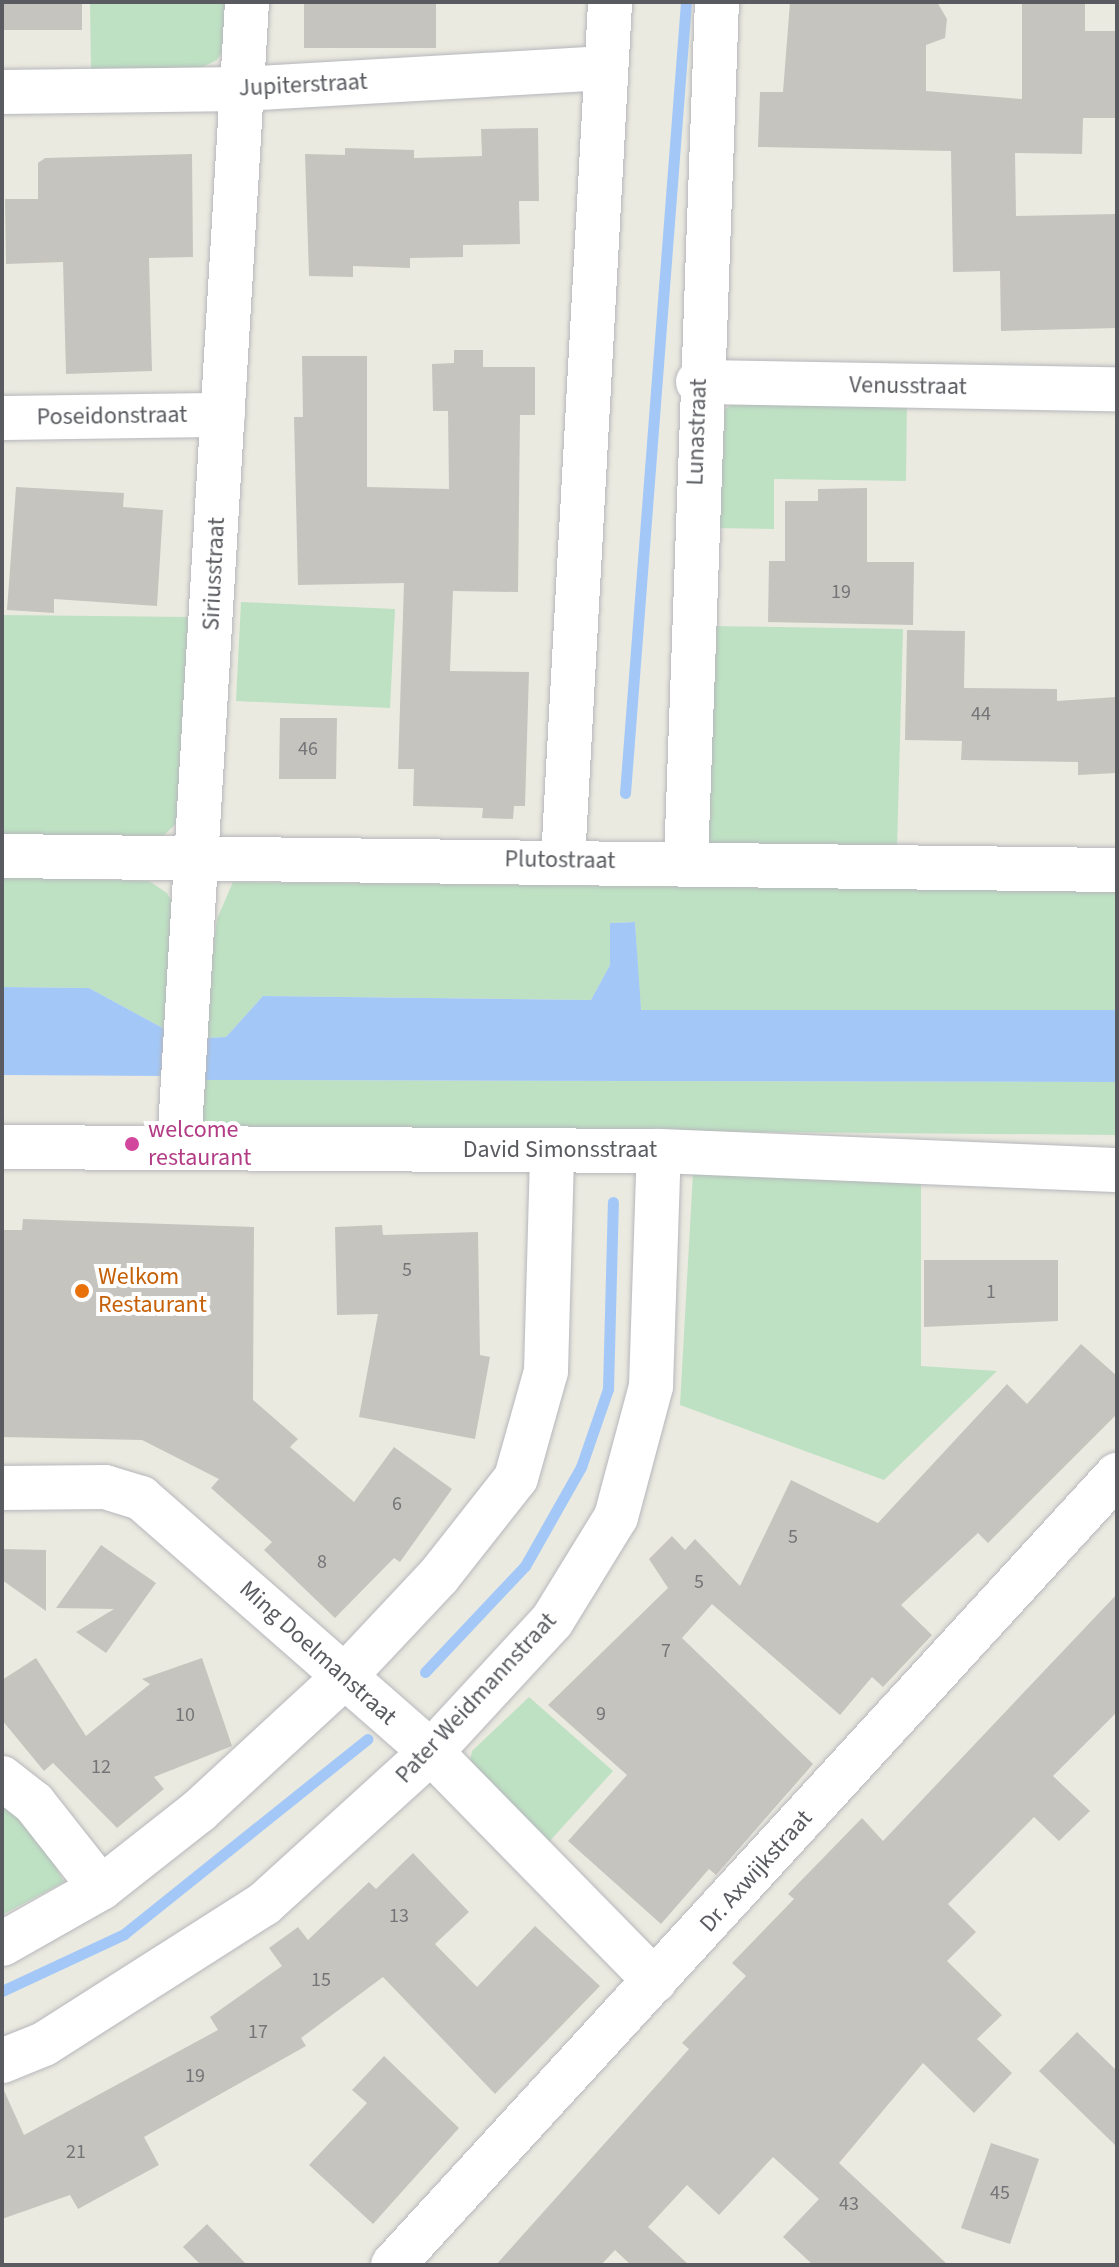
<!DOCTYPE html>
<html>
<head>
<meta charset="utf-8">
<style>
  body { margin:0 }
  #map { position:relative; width:1119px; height:2267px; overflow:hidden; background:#ebeae0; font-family:"Source Sans 3",sans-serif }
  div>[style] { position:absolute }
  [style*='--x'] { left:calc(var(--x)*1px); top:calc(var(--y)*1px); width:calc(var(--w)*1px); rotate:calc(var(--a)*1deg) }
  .green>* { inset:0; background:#bee1c3 }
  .water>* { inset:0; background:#a3c8f8 }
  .stream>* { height:11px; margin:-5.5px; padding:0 5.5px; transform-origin:5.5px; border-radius:5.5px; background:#a3c8f8 }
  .building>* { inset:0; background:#c6c4be }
  .roads { filter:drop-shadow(0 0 2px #b6b7bc) drop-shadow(0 0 2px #b6b7bc) }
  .minor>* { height:44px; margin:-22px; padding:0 22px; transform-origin:22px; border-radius:22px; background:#fff }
  .dots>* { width:22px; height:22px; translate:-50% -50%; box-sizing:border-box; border:4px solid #fff; border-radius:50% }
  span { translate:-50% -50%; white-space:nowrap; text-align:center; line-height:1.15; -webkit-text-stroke:8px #fff; paint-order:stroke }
  .number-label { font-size:20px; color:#747578 }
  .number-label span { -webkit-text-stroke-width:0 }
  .street-label { font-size:24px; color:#595b60 }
  .hotel-label { font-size:24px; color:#b23c85 }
  .left { translate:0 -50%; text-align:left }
  .food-label { font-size:24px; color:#c56008 }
  .frame { position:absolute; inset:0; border:4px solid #595b60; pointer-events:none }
</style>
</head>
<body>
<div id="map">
  <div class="green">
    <div style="clip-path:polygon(90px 2px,235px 2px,231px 38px,217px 60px,194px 71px,91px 73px)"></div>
    <div style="clip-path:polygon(739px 399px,907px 400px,906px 481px,774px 479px,774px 529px,712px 528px,720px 413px)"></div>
    <div style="clip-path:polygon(241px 602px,395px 609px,390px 708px,236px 701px)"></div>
    <div style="clip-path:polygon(2px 615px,193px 617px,179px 821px,164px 835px,145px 845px,2px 840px)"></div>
    <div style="clip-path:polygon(708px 626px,903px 629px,897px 849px,702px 845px)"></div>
    <div style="clip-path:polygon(2px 877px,149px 881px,167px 893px,177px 910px,170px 1032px,89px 988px,2px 987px)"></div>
    <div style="clip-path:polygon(233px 882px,1117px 891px,1117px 1010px,640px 1010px,635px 922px,610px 923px,610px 965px,591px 1000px,263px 996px,226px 1037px,202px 1038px,217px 919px)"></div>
    <div style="clip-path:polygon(199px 1080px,1117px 1082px,1117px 1135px,200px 1127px)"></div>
    <div style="clip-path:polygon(921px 1172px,921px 1366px,997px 1371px,884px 1480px,680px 1405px,693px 1173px)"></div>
    <div style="clip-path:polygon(529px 1697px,613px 1771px,549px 1842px,469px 1766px,472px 1751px)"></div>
    <div style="clip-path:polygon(2px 1796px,27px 1812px,64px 1882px,2px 1915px)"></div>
  </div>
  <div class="water">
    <div style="clip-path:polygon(635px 922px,641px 1010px,1117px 1010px,1117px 1082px,199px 1080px,202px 1038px,226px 1037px,263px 996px,591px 1000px,610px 965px,610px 923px)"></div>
    <div style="clip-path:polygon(2px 987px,89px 988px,170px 1032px,169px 1076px,2px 1075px)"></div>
  </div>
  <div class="stream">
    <div style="--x:625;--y:793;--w:793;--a:-85.59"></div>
    <div style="--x:425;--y:1672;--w:146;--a:-46.7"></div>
    <div style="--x:525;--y:1566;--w:114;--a:-60.5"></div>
    <div style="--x:581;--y:1467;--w:83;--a:-70.9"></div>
    <div style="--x:608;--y:1389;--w:187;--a:-88.5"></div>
    <div style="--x:2;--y:1991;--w:135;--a:-25"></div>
    <div style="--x:124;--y:1934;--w:312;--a:-38.7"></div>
  </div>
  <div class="building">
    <div style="clip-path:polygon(4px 2px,82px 2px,82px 30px,4px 30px)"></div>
    <div style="clip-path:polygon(304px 2px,436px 2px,436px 48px,304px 48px)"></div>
    <div style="clip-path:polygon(790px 2px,937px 2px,947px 19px,945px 38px,926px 45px,926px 91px,1022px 99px,1022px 2px,1085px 2px,1085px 31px,1117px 31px,1117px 118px,1083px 118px,1082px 154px,1015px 153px,1016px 216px,1117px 214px,1117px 328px,1001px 331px,1000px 271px,953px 272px,951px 151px,758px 147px,760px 92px,783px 92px)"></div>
    <div style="clip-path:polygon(538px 128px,539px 201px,519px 201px,520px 244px,463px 245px,463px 257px,410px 258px,410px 268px,353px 266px,353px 277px,309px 276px,305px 154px,345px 155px,345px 148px,414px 150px,414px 158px,482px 156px,481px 129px)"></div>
    <div style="clip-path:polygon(192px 154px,193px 257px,149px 258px,152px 371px,66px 374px,63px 262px,6px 264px,5px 199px,38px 199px,38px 163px,45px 158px)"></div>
    <div style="clip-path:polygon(454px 350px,483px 350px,483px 367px,535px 367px,535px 415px,520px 415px,518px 592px,453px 591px,450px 671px,529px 672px,525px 806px,514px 806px,513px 819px,482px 818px,483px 808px,413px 806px,414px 769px,398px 769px,404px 583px,298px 585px,294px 417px,303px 417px,302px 356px,367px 356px,367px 487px,449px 489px,448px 411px,433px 411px,432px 364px,454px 363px)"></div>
    <div style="clip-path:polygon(16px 487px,124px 493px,123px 507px,163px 510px,157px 606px,54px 599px,54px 613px,7px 610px)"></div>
    <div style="clip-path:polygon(867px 488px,867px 562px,914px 562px,913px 625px,768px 622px,769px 561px,785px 561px,785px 501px,818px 501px,818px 489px)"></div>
    <div style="clip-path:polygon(907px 630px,965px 631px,964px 688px,1057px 689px,1057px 701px,1117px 697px,1117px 773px,1078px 775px,1078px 762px,961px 760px,962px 741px,905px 740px)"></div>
    <div style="clip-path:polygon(280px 718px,337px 718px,336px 779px,279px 779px)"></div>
    <div style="clip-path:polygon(23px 1219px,254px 1227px,253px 1400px,298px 1439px,290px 1447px,354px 1502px,394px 1447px,452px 1489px,400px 1562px,394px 1558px,335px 1618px,264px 1550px,272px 1542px,211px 1488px,219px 1479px,142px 1440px,2px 1437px,2px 1230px,22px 1230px)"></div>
    <div style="clip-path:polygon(382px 1225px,383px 1235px,478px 1232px,480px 1355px,490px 1357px,475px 1439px,359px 1417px,378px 1314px,337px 1315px,335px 1227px)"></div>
    <div style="clip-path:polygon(924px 1260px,1058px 1260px,1058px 1321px,924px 1327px)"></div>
    <div style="clip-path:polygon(1081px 1344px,1117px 1376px,1117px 1414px,988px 1543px,978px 1533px,901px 1605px,932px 1635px,883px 1687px,872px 1677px,840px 1715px,712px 1604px,682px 1638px,813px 1764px,716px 1875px,709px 1869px,661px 1924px,568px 1841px,627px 1775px,548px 1705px,668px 1588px,649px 1559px,672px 1536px,685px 1550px,695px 1539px,740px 1586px,791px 1480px,878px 1523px,1007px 1384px,1027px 1404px)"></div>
    <div style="clip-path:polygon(101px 1545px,156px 1583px,106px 1653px,76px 1632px,114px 1609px,56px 1608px)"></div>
    <div style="clip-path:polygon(2px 1549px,46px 1550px,46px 1611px,2px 1580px)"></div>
    <div style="clip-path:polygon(1117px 1594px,1117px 1712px,1053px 1776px,1090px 1811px,1059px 1841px,1034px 1817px,948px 1904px,976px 1932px,947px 1961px,1002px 2015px,977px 2039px,1012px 2073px,974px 2113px,923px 2063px,839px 2163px,948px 2265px,813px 2265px,783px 2237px,819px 2199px,773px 2157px,719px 2215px,687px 2185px,648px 2227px,689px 2265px,631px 2265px,615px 2250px,601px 2265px,496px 2265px,689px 2049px,682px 2043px,746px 1976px,732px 1963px,794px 1899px,788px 1894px,862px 1818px,883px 1841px)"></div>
    <div style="clip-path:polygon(36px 1658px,86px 1736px,150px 1684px,142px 1679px,202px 1658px,232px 1746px,154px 1777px,164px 1789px,117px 1828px,53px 1763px,44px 1771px,2px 1720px,2px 1680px)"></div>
    <div style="clip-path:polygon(413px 1853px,469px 1912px,435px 1944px,477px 1987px,535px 1926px,600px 1986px,495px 2094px,383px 1977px,301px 2038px,306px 2046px,144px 2137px,159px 2165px,78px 2209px,70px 2195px,2px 2219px,2px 2086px,24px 2135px,218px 2030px,210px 2017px,282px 1966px,269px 1948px,298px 1927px,308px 1940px,369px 1882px,376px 1889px)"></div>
    <div style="clip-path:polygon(1077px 2032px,1117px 2071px,1117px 2147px,1039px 2071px)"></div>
    <div style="clip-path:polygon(384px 2056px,459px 2128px,373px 2224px,309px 2165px,367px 2103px,352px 2090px)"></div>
    <div style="clip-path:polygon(991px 2143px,1039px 2159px,1010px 2244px,961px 2228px)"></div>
    <div style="clip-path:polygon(207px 2224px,247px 2265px,201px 2265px,183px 2247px)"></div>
  </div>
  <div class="roads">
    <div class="minor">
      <div style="--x:2;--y:92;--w:240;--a:-0.7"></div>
      <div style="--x:242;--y:89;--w:364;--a:-3.3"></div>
      <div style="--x:698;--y:382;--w:419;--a:1"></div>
      <div style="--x:2;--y:418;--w:221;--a:-0.8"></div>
      <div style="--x:2;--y:856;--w:1115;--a:0.72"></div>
      <div style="--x:563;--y:860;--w:859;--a:-86.86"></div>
      <div style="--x:686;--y:862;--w:861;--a:-87.94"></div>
      <div style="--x:2;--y:1147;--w:657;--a:0.35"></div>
      <div style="--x:659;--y:1151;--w:458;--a:2.4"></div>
      <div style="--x:179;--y:1147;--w:1147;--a:-86.6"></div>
      <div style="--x:2;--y:1488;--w:103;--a:-0.6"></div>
      <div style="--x:105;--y:1487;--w:38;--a:17"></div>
      <div style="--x:141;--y:1498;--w:386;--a:41.2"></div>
      <div style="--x:431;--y:1752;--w:320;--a:45.6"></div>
      <div style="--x:2;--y:1778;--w:41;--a:38"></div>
      <div style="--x:34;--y:1803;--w:108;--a:51.8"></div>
      <div style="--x:2;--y:1944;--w:114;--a:-29.5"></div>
      <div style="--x:101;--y:1888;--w:125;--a:-38.2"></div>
      <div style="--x:199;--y:1811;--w:196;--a:-42.7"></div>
      <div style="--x:343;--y:1678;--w:139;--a:-46.8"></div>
      <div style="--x:438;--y:1577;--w:126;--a:-51.8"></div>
      <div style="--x:516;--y:1478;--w:111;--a:-74.3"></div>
      <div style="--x:546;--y:1371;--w:221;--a:-88.4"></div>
      <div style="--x:2;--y:2061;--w:45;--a:-22"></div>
      <div style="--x:44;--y:2044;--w:261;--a:-32.5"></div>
      <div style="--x:264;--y:1904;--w:226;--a:-42.3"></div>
      <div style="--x:431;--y:1752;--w:178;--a:-47.3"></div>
      <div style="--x:552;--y:1621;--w:122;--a:-58.4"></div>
      <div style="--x:616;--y:1517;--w:136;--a:-75"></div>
      <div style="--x:651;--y:1386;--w:235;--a:-88.1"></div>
      <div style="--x:393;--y:2265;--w:1072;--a:-47.5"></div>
    </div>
  </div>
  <div class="dots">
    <div style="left:132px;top:1144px;background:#d1479c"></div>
    <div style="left:82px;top:1291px;background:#e8710a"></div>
  </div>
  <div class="number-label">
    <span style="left:841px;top:592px">19</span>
    <span style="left:981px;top:714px">44</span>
    <span style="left:308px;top:749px">46</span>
    <span style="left:407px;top:1270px">5</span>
    <span style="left:991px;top:1292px">1</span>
    <span style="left:397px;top:1504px">6</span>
    <span style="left:793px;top:1537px">5</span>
    <span style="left:322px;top:1562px">8</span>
    <span style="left:699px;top:1582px">5</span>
    <span style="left:666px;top:1651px">7</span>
    <span style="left:601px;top:1714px">9</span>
    <span style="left:185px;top:1715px">10</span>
    <span style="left:101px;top:1767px">12</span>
    <span style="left:399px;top:1916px">13</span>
    <span style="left:321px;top:1980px">15</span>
    <span style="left:258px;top:2032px">17</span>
    <span style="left:195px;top:2076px">19</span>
    <span style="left:76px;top:2152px">21</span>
    <span style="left:1000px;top:2193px">45</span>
    <span style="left:849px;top:2204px">43</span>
  </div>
  <div class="street-label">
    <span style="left:303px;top:85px;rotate:-3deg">Jupiterstraat</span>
    <span style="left:908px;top:386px;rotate:1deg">Venusstraat</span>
    <span style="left:112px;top:416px;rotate:-1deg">Poseidonstraat</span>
    <span style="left:697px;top:432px;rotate:-88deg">Lunastraat</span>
    <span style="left:214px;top:574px;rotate:-87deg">Siriusstraat</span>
    <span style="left:560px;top:860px;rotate:1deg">Plutostraat</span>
    <span style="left:560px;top:1150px">David Simonsstraat</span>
    <span style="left:318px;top:1653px;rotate:42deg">Ming Doelmanstraat</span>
    <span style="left:476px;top:1698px;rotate:-47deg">Pater Weidmannstraat</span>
    <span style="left:756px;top:1871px;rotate:-48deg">Dr. Axwijkstraat</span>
  </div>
  <div class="hotel-label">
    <span class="left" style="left:148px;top:1144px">welcome<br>restaurant</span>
  </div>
  <div class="food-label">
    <span class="left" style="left:98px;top:1291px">Welkom<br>Restaurant</span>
  </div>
  <div class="frame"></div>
</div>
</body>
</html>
